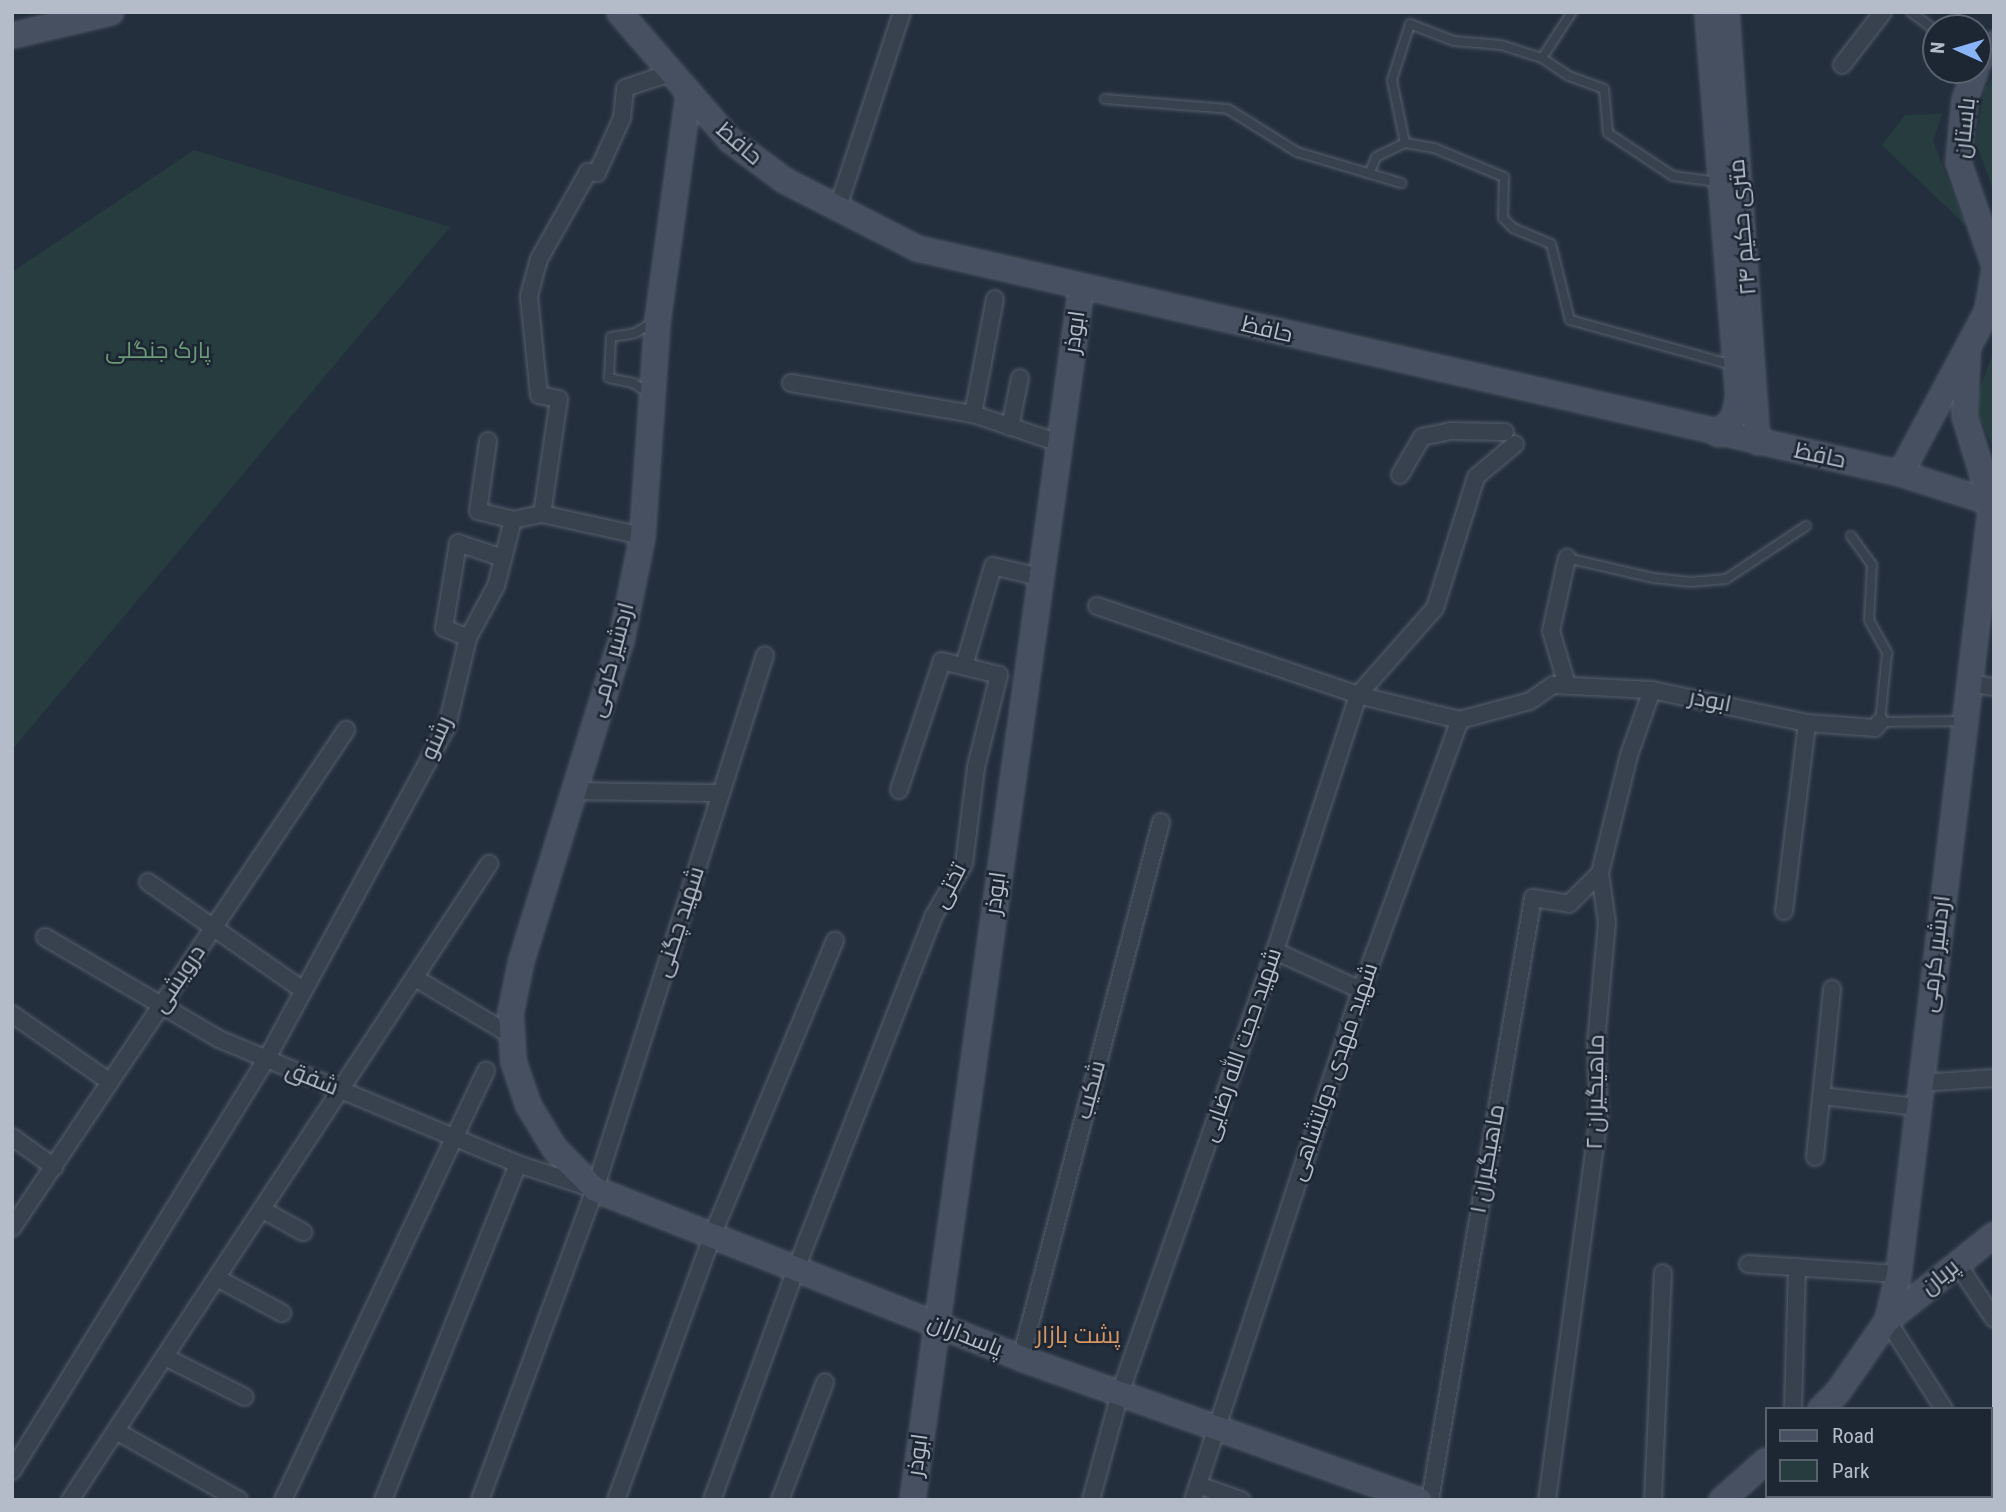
<!DOCTYPE html>
<html>
<head>
<meta charset="utf-8">
<style>
  body { margin:0 }
  #map { position:relative; width:2006px; height:1512px; overflow:hidden; background:#242f3e; font-family:"Roboto Condensed",Cairo,sans-serif }
  div>[style] { position:absolute }
  [style*='--x'] { left:calc(var(--x)*1px); top:calc(var(--y)*1px); width:calc(var(--w)*1px); rotate:calc(var(--a)*1deg) }
  .green>* { inset:0; background:#263c3f }
  .roads { filter:drop-shadow(0 0 2px #565f6c) drop-shadow(0 0 2px #565f6c) }
  .lane>* { height:8px; margin:-4px; padding:0 4px; transform-origin:4px; border-radius:4px; background:#38414e }
  .street>* { height:16px; margin:-8px; padding:0 8px; transform-origin:8px; border-radius:8px; background:#38414e }
  .secondary>* { height:23px; margin:-11.5px; padding:0 11.5px; transform-origin:11.5px; border-radius:11.5px; background:#465061 }
  span { translate:-50% -50%; white-space:nowrap; text-align:center; line-height:1.15; -webkit-text-stroke:5px #1d2633; paint-order:stroke }
  .street-label { font-size:23px; color:#b4bcc9 }
  .park-label { font-size:23px; color:#6b9a76 }
  .neighbourhood-label { font-size:24px; color:#d59563 }
  .frame { position:absolute; inset:0; border:14px solid #b4bcc9; pointer-events:none }
  .legend { position:absolute; left:1765px; top:1407px; width:228px; height:91px; box-sizing:border-box; background:#1d2633; border:2px solid #59626f; margin:0; padding:9px 12px; list-style:none; font-size:21px; color:#b4bcc9 }
  .legend li { display:flex; align-items:center; gap:14px; height:35px }
  .legend b { width:35px; border:2px solid #59626f }
  .north { position:absolute; left:1922px; top:14px; width:70px; height:70px; box-sizing:border-box; background:#1d2633; border:2px solid #59626f; border-radius:50%; rotate:274deg; font-size:19px; font-weight:700; line-height:28px; text-align:center; color:#b4bcc9 }
  .north::after { content:''; display:block; margin:auto; width:24px; height:32px; background:#8ab4f8; clip-path:polygon(50% 0,100% 100%,50% 72%,0 100%) }
</style>
</head>
<body>
<div id="map">
  <div class="green">
    <div style="clip-path:polygon(1994px 77px,1994px 192px,1976px 143px,1984px 89px)"></div>
    <div style="clip-path:polygon(1942px 114px,1933px 141px,1966px 226px,1882px 145px,1905px 115px)"></div>
    <div style="clip-path:polygon(194px 150px,450px 227px,12px 750px,12px 272px)"></div>
    <div style="clip-path:polygon(1994px 351px,1994px 450px,1978px 413px,1978px 393px)"></div>
  </div>
  <div class="roads">
    <div class="lane">
      <div style="--x:1911;--y:12;--w:31;--a:37"></div>
      <div style="--x:1542;--y:58;--w:55;--a:-56.9"></div>
      <div style="--x:1105;--y:99;--w:123;--a:4.6"></div>
      <div style="--x:1228;--y:109;--w:81;--a:31.9"></div>
      <div style="--x:1297;--y:152;--w:109;--a:16.6"></div>
      <div style="--x:1405;--y:143;--w:64;--a:-101.7"></div>
      <div style="--x:1392;--y:80;--w:59;--a:-72.2"></div>
      <div style="--x:1410;--y:24;--w:47;--a:21.1"></div>
      <div style="--x:1454;--y:41;--w:47;--a:4.9"></div>
      <div style="--x:1501;--y:45;--w:43;--a:17.6"></div>
      <div style="--x:1542;--y:58;--w:32;--a:34"></div>
      <div style="--x:1569;--y:76;--w:37;--a:20"></div>
      <div style="--x:1604;--y:89;--w:44;--a:84.8"></div>
      <div style="--x:1608;--y:133;--w:78;--a:33.5"></div>
      <div style="--x:1673;--y:176;--w:45;--a:7.6"></div>
      <div style="--x:1370;--y:172;--w:16;--a:-68"></div>
      <div style="--x:1376;--y:157;--w:32;--a:-26"></div>
      <div style="--x:1405;--y:143;--w:29;--a:10"></div>
      <div style="--x:1434;--y:148;--w:76;--a:22.5"></div>
      <div style="--x:1504;--y:177;--w:41;--a:91.4"></div>
      <div style="--x:1503;--y:218;--w:14;--a:45"></div>
      <div style="--x:1513;--y:228;--w:41;--a:22.8"></div>
      <div style="--x:1551;--y:244;--w:78;--a:76"></div>
      <div style="--x:1570;--y:320;--w:168;--a:15.5"></div>
      <div style="--x:648;--y:393;--w:18;--a:-146"></div>
      <div style="--x:633;--y:383;--w:25;--a:-168"></div>
      <div style="--x:609;--y:378;--w:41;--a:-87.2"></div>
      <div style="--x:611;--y:337;--w:24;--a:-9"></div>
      <div style="--x:635;--y:333;--w:22;--a:-30"></div>
      <div style="--x:1851;--y:536;--w:36;--a:54"></div>
      <div style="--x:1872;--y:565;--w:55;--a:93.1"></div>
      <div style="--x:1869;--y:620;--w:38;--a:61"></div>
      <div style="--x:1887;--y:653;--w:69;--a:95.8"></div>
      <div style="--x:1880;--y:722;--w:83;--a:-0.7"></div>
      <div style="--x:1567;--y:558;--w:88;--a:13.1"></div>
      <div style="--x:1653;--y:578;--w:38;--a:6"></div>
      <div style="--x:1691;--y:582;--w:35;--a:-5"></div>
      <div style="--x:1726;--y:579;--w:96;--a:-33.5"></div>
    </div>
    <div class="street">
      <div style="--x:1842;--y:65;--w:67;--a:-52.3"></div>
      <div style="--x:837;--y:210;--w:208;--a:-71.8"></div>
      <div style="--x:791;--y:383;--w:185;--a:9.7"></div>
      <div style="--x:973;--y:414;--w:91;--a:18.6"></div>
      <div style="--x:973;--y:414;--w:117;--a:-79.2"></div>
      <div style="--x:1010;--y:427;--w:50;--a:-78.5"></div>
      <div style="--x:488;--y:441;--w:71;--a:98.1"></div>
      <div style="--x:478;--y:511;--w:36;--a:14"></div>
      <div style="--x:1400;--y:475;--w:44;--a:-59.9"></div>
      <div style="--x:1422;--y:437;--w:29;--a:-12"></div>
      <div style="--x:1450;--y:431;--w:55;--a:1"></div>
      <div style="--x:542;--y:514;--w:116;--a:-81.6"></div>
      <div style="--x:559;--y:399;--w:20;--a:-169"></div>
      <div style="--x:539;--y:395;--w:100;--a:-95.8"></div>
      <div style="--x:529;--y:296;--w:38;--a:-75"></div>
      <div style="--x:539;--y:259;--w:100;--a:-60.6"></div>
      <div style="--x:588;--y:172;--w:9;--a:6"></div>
      <div style="--x:597;--y:173;--w:60;--a:-65.6"></div>
      <div style="--x:622;--y:118;--w:30;--a:-84"></div>
      <div style="--x:625;--y:88;--w:47;--a:-18.4"></div>
      <div style="--x:1097;--y:606;--w:276;--a:18.8"></div>
      <div style="--x:1358;--y:695;--w:105;--a:13.8"></div>
      <div style="--x:1460;--y:720;--w:73;--a:-15.2"></div>
      <div style="--x:1530;--y:701;--w:28;--a:-35"></div>
      <div style="--x:1553;--y:685;--w:99;--a:2.9"></div>
      <div style="--x:1652;--y:690;--w:158;--a:12"></div>
      <div style="--x:1807;--y:723;--w:68;--a:4.2"></div>
      <div style="--x:1875;--y:728;--w:8;--a:-50"></div>
      <div style="--x:468;--y:638;--w:26;--a:-157"></div>
      <div style="--x:444;--y:628;--w:86;--a:-80.6"></div>
      <div style="--x:458;--y:543;--w:47;--a:18.4"></div>
      <div style="--x:964;--y:666;--w:104;--a:-73.8"></div>
      <div style="--x:993;--y:566;--w:47;--a:13.4"></div>
      <div style="--x:1968;--y:683;--w:26;--a:9"></div>
      <div style="--x:1567;--y:685;--w:56;--a:-106.5"></div>
      <div style="--x:1551;--y:631;--w:75;--a:-77.6"></div>
      <div style="--x:574;--y:791;--w:147;--a:0.8"></div>
      <div style="--x:148;--y:882;--w:189;--a:34.9"></div>
      <div style="--x:1784;--y:911;--w:189;--a:-83"></div>
      <div style="--x:45;--y:937;--w:202;--a:30.4"></div>
      <div style="--x:219;--y:1039;--w:324;--a:22.7"></div>
      <div style="--x:518;--y:1164;--w:77;--a:18.2"></div>
      <div style="--x:1275;--y:951;--w:94;--a:24.4"></div>
      <div style="--x:415;--y:978;--w:109;--a:30.8"></div>
      <div style="--x:12;--y:1014;--w:119;--a:34.8"></div>
      <div style="--x:1921;--y:1083;--w:73;--a:-3.9"></div>
      <div style="--x:1821;--y:1096;--w:98;--a:6.5"></div>
      <div style="--x:12;--y:1137;--w:52;--a:35.5"></div>
      <div style="--x:1815;--y:1157;--w:169;--a:-84.2"></div>
      <div style="--x:263;--y:1210;--w:46;--a:28.8"></div>
      <div style="--x:12;--y:1228;--w:600;--a:-56.15"></div>
      <div style="--x:1957;--y:1263;--w:67;--a:56.5"></div>
      <div style="--x:1748;--y:1264;--w:150;--a:3.8"></div>
      <div style="--x:217;--y:1278;--w:74;--a:28.3"></div>
      <div style="--x:1887;--y:1320;--w:106;--a:57.4"></div>
      <div style="--x:165;--y:1357;--w:89;--a:26.6"></div>
      <div style="--x:1021;--y:1358;--w:554;--a:-75.36"></div>
      <div style="--x:1793;--y:1409;--w:142;--a:-88.4"></div>
      <div style="--x:116;--y:1431;--w:141;--a:29.3"></div>
      <div style="--x:12;--y:1471;--w:483;--a:-58.3"></div>
      <div style="--x:266;--y:1060;--w:380;--a:-61.5"></div>
      <div style="--x:447;--y:726;--w:90;--a:-76.6"></div>
      <div style="--x:468;--y:638;--w:59;--a:-61.7"></div>
      <div style="--x:496;--y:586;--w:68;--a:-75.6"></div>
      <div style="--x:513;--y:520;--w:30;--a:-12"></div>
      <div style="--x:542;--y:514;--w:102;--a:12.4"></div>
      <div style="--x:1990;--y:1481;--w:6;--a:51"></div>
      <div style="--x:1198;--y:1485;--w:46;--a:19.2"></div>
      <div style="--x:1861;--y:1496;--w:5;--a:53"></div>
      <div style="--x:70;--y:1500;--w:762;--a:-56.62"></div>
      <div style="--x:283;--y:1500;--w:475;--a:-64.7"></div>
      <div style="--x:383;--y:1500;--w:362;--a:-68.1"></div>
      <div style="--x:480;--y:1500;--w:332;--a:-69.7"></div>
      <div style="--x:595;--y:1189;--w:560;--a:-72.34"></div>
      <div style="--x:616;--y:1500;--w:281;--a:-70"></div>
      <div style="--x:712;--y:1236;--w:320;--a:-67.4"></div>
      <div style="--x:712;--y:1500;--w:246;--a:-70"></div>
      <div style="--x:796;--y:1269;--w:378;--a:-68.7"></div>
      <div style="--x:933;--y:917;--w:61;--a:-59.7"></div>
      <div style="--x:964;--y:864;--w:98;--a:-82.9"></div>
      <div style="--x:976;--y:767;--w:95;--a:-76"></div>
      <div style="--x:999;--y:675;--w:59;--a:-166.2"></div>
      <div style="--x:942;--y:661;--w:136;--a:108.4"></div>
      <div style="--x:780;--y:1500;--w:126;--a:-69.1"></div>
      <div style="--x:1091;--y:1500;--w:111;--a:-74.8"></div>
      <div style="--x:1120;--y:1393;--w:468;--a:-70.7"></div>
      <div style="--x:1275;--y:951;--w:269;--a:-72"></div>
      <div style="--x:1358;--y:695;--w:116;--a:-48.5"></div>
      <div style="--x:1435;--y:608;--w:137;--a:-72.6"></div>
      <div style="--x:1476;--y:477;--w:51;--a:-40.2"></div>
      <div style="--x:1193;--y:1500;--w:537;--a:-71.77"></div>
      <div style="--x:1361;--y:990;--w:288;--a:-69.9"></div>
      <div style="--x:1430;--y:1500;--w:611;--a:-80.29"></div>
      <div style="--x:1533;--y:898;--w:36;--a:9"></div>
      <div style="--x:1569;--y:904;--w:44;--a:-45"></div>
      <div style="--x:1547;--y:1500;--w:388;--a:-82.3"></div>
      <div style="--x:1599;--y:1116;--w:73;--a:-92.4"></div>
      <div style="--x:1596;--y:1043;--w:121;--a:-84.8"></div>
      <div style="--x:1607;--y:923;--w:50;--a:-98"></div>
      <div style="--x:1600;--y:873;--w:122;--a:-76.2"></div>
      <div style="--x:1629;--y:755;--w:69;--a:-70.5"></div>
      <div style="--x:1653;--y:1500;--w:227;--a:-87.5"></div>
    </div>
    <div class="secondary">
      <div style="--x:619;--y:12;--w:169;--a:49.1"></div>
      <div style="--x:730;--y:140;--w:67;--a:36.5"></div>
      <div style="--x:784;--y:180;--w:149;--a:27.1"></div>
      <div style="--x:917;--y:248;--w:1008;--a:12.89"></div>
      <div style="--x:1900;--y:473;--w:99;--a:17.7"></div>
      <div style="--x:1707;--y:12;--w:384;--a:85.4"></div>
      <div style="--x:1738;--y:395;--w:21;--a:101"></div>
      <div style="--x:1734;--y:416;--w:24;--a:132"></div>
      <div style="--x:1726;--y:12;--w:431;--a:85.9"></div>
      <div style="--x:12;--y:35;--w:101;--a:-13.2"></div>
      <div style="--x:1978;--y:61;--w:24;--a:-48"></div>
      <div style="--x:1975;--y:70;--w:33;--a:110"></div>
      <div style="--x:1964;--y:101;--w:61;--a:95.6"></div>
      <div style="--x:1958;--y:162;--w:109;--a:70.7"></div>
      <div style="--x:688;--y:95;--w:227;--a:97.8"></div>
      <div style="--x:657;--y:320;--w:217;--a:94"></div>
      <div style="--x:642;--y:536;--w:105;--a:101.5"></div>
      <div style="--x:621;--y:639;--w:336;--a:107.3"></div>
      <div style="--x:521;--y:960;--w:54;--a:101.7"></div>
      <div style="--x:510;--y:1013;--w:48;--a:86.4"></div>
      <div style="--x:513;--y:1061;--w:46;--a:71.2"></div>
      <div style="--x:528;--y:1105;--w:50;--a:58.8"></div>
      <div style="--x:554;--y:1148;--w:58;--a:45"></div>
      <div style="--x:595;--y:1189;--w:458;--a:21.6"></div>
      <div style="--x:1021;--y:1358;--w:423;--a:19.6"></div>
      <div style="--x:1900;--y:473;--w:185;--a:-61.9"></div>
      <div style="--x:1987;--y:310;--w:42;--a:-80.3"></div>
      <div style="--x:1887;--y:1320;--w:47;--a:-76.6"></div>
      <div style="--x:1898;--y:1274;--w:777;--a:-83.12"></div>
      <div style="--x:1991;--y:503;--w:92;--a:-107.1"></div>
      <div style="--x:1964;--y:415;--w:62;--a:-87.2"></div>
      <div style="--x:1820;--y:1409;--w:24;--a:-45"></div>
      <div style="--x:1837;--y:1392;--w:88;--a:-55.2"></div>
      <div style="--x:1887;--y:1320;--w:137;--a:-38.8"></div>
      <div style="--x:912;--y:1500;--w:1225;--a:-82.07"></div>
      <div style="--x:1721;--y:1500;--w:60;--a:-41.6"></div>
    </div>
  </div>
  <div class="street-label">
    <span style="left:1965px;top:128px;rotate:-84deg">باستان</span>
    <span style="left:739px;top:144px;rotate:41deg">حافظ</span>
    <span style="left:1743px;top:227px;rotate:-95deg">۲۴ متری حکیم</span>
    <span style="left:1267px;top:330px;rotate:13deg">حافظ</span>
    <span style="left:1075px;top:332px;rotate:-82deg">ابوذر</span>
    <span style="left:1820px;top:456px;rotate:12deg">حافظ</span>
    <span style="left:612px;top:660px;rotate:-75deg">اردشیر کرمی</span>
    <span style="left:1710px;top:701px;rotate:11deg">ابوذر</span>
    <span style="left:437px;top:738px;rotate:-66deg">رشنو</span>
    <span style="left:950px;top:886px;rotate:-63deg">تختی</span>
    <span style="left:996px;top:893px;rotate:-82deg">ابوذر</span>
    <span style="left:680px;top:922px;rotate:-72deg">شهید چگنی</span>
    <span style="left:1936px;top:954px;rotate:-83deg">اردشیر کرمی</span>
    <span style="left:179px;top:979px;rotate:-56deg">درویشی</span>
    <span style="left:1242px;top:1045px;rotate:-71deg">شهید حجت الله رضایی</span>
    <span style="left:1334px;top:1072px;rotate:-71deg">شهید مهدی دولتشاهی</span>
    <span style="left:312px;top:1079px;rotate:22deg">شفق</span>
    <span style="left:1091px;top:1090px;rotate:-75deg">شکیب</span>
    <span style="left:1596px;top:1092px;rotate:-89deg">ماهیگیران ۲</span>
    <span style="left:1488px;top:1159px;rotate:-80deg">ماهیگیران ۱</span>
    <span style="left:1940px;top:1277px;rotate:-39deg">پریان</span>
    <span style="left:965px;top:1336px;rotate:22deg">پاسداران</span>
    <span style="left:918px;top:1455px;rotate:-82deg">ابوذر</span>
  </div>
  <div class="park-label">
    <span style="left:158px;top:351px">پارک جنگلی</span>
  </div>
  <div class="neighbourhood-label">
    <span style="left:1078px;top:1336px">پشت بازار</span>
  </div>
  <div class="frame"></div>
  <ul class="legend">
  <li><b style="height:9px;background:#465061"></b>Road</li>
  <li><b style="height:19px;background:#263c3f"></b>Park</li>
  </ul>
  <div class="north">N</div>
</div>
</body>
</html>
